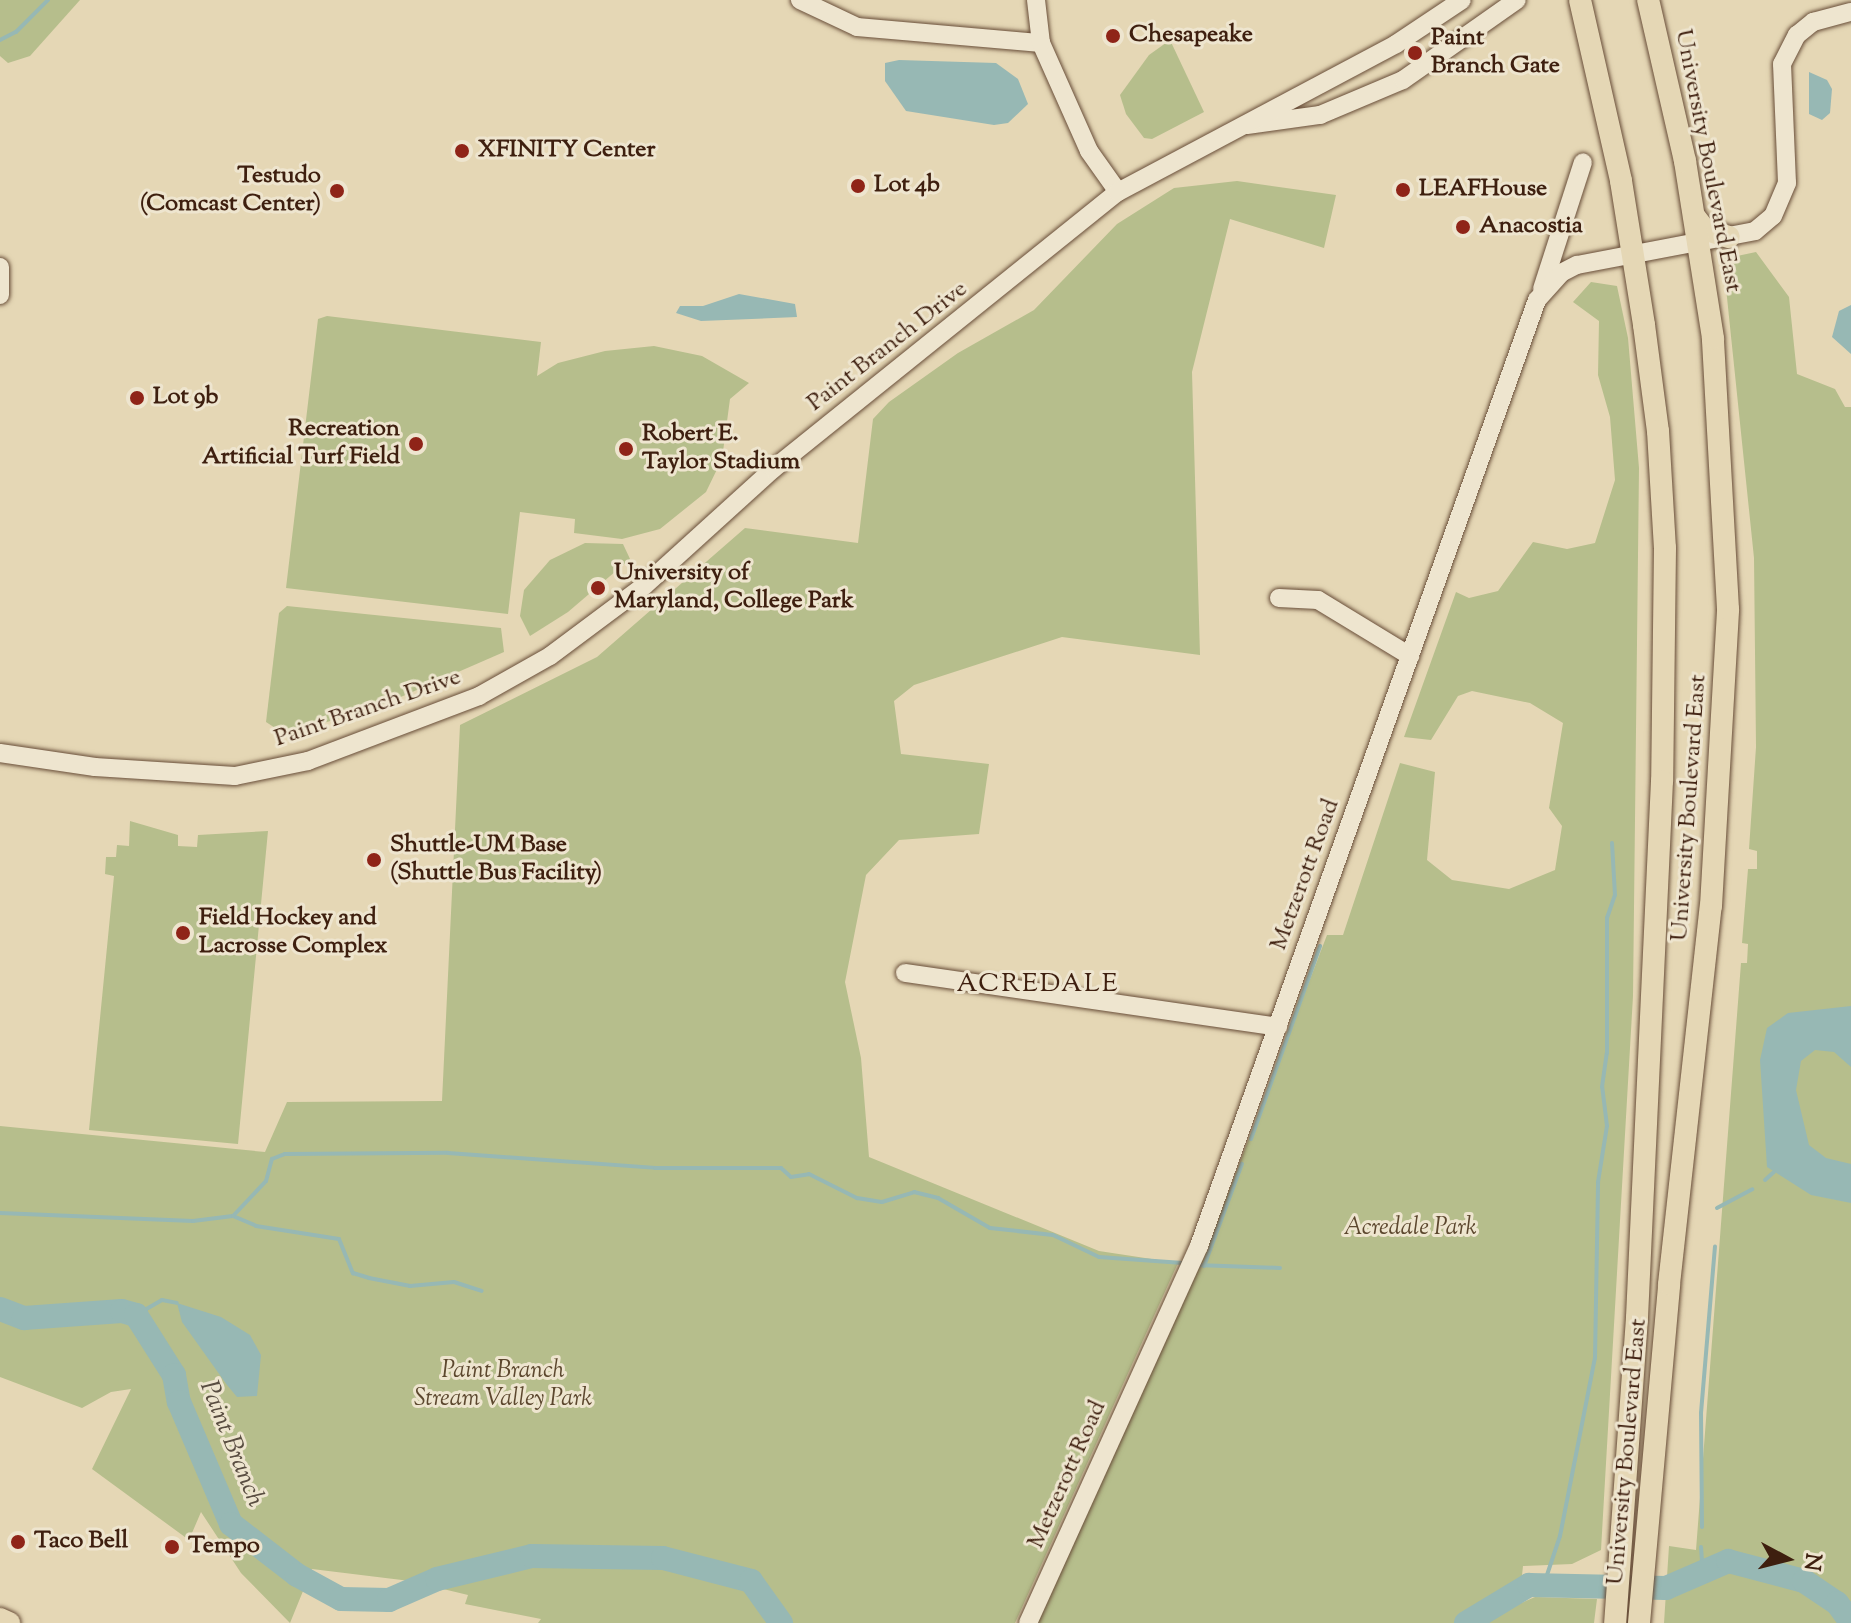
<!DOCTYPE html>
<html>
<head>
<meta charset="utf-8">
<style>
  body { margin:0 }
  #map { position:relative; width:1851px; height:1623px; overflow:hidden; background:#e5d7b5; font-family:"Sorts Mill Goudy",serif }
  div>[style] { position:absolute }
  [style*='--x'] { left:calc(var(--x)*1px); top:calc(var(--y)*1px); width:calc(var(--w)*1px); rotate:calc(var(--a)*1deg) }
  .green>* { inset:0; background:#b6be8c }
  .water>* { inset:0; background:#97b8b4 }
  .stream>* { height:4px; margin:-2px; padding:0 2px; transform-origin:2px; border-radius:2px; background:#97b8b4 }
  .river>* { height:24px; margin:-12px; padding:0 12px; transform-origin:12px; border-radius:12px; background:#97b8b4 }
  .roads { filter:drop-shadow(0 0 2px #684d38) drop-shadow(0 0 2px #684d38) }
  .minor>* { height:18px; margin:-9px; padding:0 9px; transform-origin:9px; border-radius:9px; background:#eee5cf }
  .major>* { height:22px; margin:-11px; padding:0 11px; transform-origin:11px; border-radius:11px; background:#e5d7b5 }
  .dots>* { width:22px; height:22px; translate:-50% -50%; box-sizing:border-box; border:4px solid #eee5cf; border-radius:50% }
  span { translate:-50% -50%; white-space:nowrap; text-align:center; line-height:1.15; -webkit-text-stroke:6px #eee5cf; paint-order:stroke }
  .poi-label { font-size:24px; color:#3e1f0f; font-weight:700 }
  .left { translate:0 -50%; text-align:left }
  .right { translate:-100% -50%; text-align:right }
  .street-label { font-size:24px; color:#3e1f0f }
  .park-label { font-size:24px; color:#5c472e; font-style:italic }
  .neighbourhood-label { font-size:26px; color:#3e1f0f; letter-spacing:2px }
  .water-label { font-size:26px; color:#594d41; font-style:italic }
  .north { position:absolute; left:1747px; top:1519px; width:80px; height:80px; -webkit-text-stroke:6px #eee5cf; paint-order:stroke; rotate:97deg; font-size:22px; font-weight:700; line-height:32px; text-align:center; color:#3e1f0f }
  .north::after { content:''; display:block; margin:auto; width:28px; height:36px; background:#3e1f0f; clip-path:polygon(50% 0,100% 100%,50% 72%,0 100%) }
</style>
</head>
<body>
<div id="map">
  <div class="green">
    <div style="clip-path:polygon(0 0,80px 0,30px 56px,8px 63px,0 56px)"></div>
    <div style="clip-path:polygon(1170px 40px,1204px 112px,1152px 139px,1144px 138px,1126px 114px,1120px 95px,1149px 55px)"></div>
    <div style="clip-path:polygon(1237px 181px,1336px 195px,1324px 248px,1230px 219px,1192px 372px,1200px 655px,1062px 637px,914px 685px,894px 701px,901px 754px,989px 764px,979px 834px,899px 840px,866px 875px,845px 982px,861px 1058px,869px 1157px,1099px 1251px,1178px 1263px,1015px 1623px,538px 1623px,541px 1619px,465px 1604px,468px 1595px,410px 1581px,312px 1569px,290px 1623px,241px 1573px,201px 1512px,189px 1540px,92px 1469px,131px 1389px,111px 1392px,82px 1408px,0 1377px,0 1126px,265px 1152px,287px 1102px,442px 1101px,460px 725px,597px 657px,745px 528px,858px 543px,873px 419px,889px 402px,958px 353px,1034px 310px,1117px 224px,1174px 188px)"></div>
    <div style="clip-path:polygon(1756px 252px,1789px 297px,1797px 374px,1835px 389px,1845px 407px,1851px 407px,1851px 1623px,1664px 1623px,1669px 1546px,1696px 1550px,1741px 963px,1747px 963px,1748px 944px,1742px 943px,1748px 869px,1757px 869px,1757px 851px,1749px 849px,1756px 747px,1754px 558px,1723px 259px)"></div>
    <div style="clip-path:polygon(1591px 282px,1617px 286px,1628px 338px,1639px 468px,1633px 996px,1601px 1550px,1572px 1564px,1523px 1566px,1519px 1604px,1535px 1597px,1597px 1599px,1594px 1623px,1036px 1623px,1222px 1209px,1327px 935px,1343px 935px,1400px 763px,1435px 772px,1427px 860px,1452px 880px,1509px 889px,1555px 870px,1562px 826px,1549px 808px,1563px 723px,1530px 703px,1472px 691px,1458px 696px,1431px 740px,1404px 737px,1456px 592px,1469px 598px,1498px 591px,1533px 542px,1567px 549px,1595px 543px,1615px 480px,1610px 417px,1598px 375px,1599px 321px,1573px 302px)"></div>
    <div style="clip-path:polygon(327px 316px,541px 342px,537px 376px,558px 363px,605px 351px,654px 346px,702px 356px,749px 383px,730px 399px,722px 459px,706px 492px,660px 529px,622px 539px,574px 533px,575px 519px,520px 512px,508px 614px,286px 588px,318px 319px)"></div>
    <div style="clip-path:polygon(585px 543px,623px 544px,630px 559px,568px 612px,530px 636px,520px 616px,524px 590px,550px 560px)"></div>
    <div style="clip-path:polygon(287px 606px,501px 628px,504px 652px,387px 703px,286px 735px,266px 722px,279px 613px)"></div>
    <div style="clip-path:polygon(130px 821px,178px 835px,178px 846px,197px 847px,198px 835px,268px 831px,238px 1144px,89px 1130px,114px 876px,105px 874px,106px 857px,116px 857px,117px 845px,129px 846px)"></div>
  </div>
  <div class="water">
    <div style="clip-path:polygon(899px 60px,996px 63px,1018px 79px,1028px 104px,1008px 123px,994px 125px,906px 111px,885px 81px,885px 63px)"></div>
    <div style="clip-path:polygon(1809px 72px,1827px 80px,1832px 89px,1830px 113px,1822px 120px,1809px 114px)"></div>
    <div style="clip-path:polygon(739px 294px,795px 304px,797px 317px,701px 321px,676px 313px,680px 306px,703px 306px)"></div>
    <div style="clip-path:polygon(1851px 305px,1851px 354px,1832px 337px,1839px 311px)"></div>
    <div style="clip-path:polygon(1851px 1006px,1851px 1067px,1834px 1052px,1815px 1050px,1801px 1061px,1796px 1090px,1809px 1145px,1826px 1158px,1851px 1164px,1851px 1203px,1811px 1195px,1767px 1167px,1760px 1060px,1767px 1028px,1788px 1013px)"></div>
    <div style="clip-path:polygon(177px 1303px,221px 1317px,250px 1335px,261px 1355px,257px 1396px,237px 1397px,227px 1385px,182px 1322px)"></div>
  </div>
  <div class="stream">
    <div style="--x:0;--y:40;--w:18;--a:-27"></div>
    <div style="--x:16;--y:32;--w:45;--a:-45"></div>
    <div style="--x:1251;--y:1139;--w:205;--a:-70.3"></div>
    <div style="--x:1765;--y:1180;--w:12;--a:-42"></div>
    <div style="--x:1717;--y:1208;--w:40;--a:-28"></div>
    <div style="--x:0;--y:1213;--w:193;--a:2.4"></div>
    <div style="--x:193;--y:1221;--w:40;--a:-7.1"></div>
    <div style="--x:233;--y:1216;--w:25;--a:23"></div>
    <div style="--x:256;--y:1226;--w:84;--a:8.9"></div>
    <div style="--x:339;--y:1239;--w:37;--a:68"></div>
    <div style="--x:353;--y:1273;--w:17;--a:17"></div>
    <div style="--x:369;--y:1278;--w:42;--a:11"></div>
    <div style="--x:410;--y:1286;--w:44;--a:-5.2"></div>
    <div style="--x:454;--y:1282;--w:29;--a:18"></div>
    <div style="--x:233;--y:1216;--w:48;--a:-46.7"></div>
    <div style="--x:266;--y:1181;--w:23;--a:-75"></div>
    <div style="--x:272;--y:1159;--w:14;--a:-21"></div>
    <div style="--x:285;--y:1154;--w:163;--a:-0.4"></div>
    <div style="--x:448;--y:1153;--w:208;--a:4.1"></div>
    <div style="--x:655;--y:1168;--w:126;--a:0"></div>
    <div style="--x:781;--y:1168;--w:13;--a:42"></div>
    <div style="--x:791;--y:1177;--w:18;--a:-9"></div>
    <div style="--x:809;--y:1174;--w:54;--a:26.6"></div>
    <div style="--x:857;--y:1198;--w:25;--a:9"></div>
    <div style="--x:882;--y:1202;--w:34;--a:-17"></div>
    <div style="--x:914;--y:1192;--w:25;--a:14"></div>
    <div style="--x:938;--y:1198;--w:60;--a:30"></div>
    <div style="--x:990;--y:1228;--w:63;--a:6.3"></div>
    <div style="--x:1053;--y:1235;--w:51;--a:25.6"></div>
    <div style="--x:1099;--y:1257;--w:84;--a:4.1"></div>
    <div style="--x:1196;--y:1265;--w:84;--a:2"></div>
    <div style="--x:1204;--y:1266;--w:109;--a:-69.6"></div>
    <div style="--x:136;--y:1315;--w:30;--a:-30"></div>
    <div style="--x:162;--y:1300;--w:15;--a:11"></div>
    <div style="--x:1702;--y:1527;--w:114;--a:-90.5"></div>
    <div style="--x:1701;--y:1413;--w:167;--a:-85.2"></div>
    <div style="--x:1689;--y:1578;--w:21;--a:-53"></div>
    <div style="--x:1702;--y:1561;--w:14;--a:-94"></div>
    <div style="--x:1544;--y:1584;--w:51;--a:-71.6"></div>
    <div style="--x:1560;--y:1536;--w:181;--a:-78.9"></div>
    <div style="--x:1595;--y:1358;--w:176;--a:-89"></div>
    <div style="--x:1598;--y:1182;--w:57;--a:-80.9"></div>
    <div style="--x:1607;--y:1126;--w:39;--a:-97"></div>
    <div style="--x:1602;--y:1087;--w:34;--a:-82"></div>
    <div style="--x:1607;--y:1053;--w:135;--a:-90"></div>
    <div style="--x:1607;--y:918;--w:24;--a:-71"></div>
    <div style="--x:1615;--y:895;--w:52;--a:-93.3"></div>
  </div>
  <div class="river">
    <div style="--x:0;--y:1309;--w:26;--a:21"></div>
    <div style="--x:24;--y:1318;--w:98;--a:-4.1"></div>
    <div style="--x:122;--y:1311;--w:15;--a:16"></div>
    <div style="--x:136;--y:1315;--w:71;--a:57.7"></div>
    <div style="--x:174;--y:1375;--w:27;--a:80"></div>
    <div style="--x:179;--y:1402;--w:133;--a:66.9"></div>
    <div style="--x:231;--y:1524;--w:83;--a:37.7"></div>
    <div style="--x:297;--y:1575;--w:50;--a:28.6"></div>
    <div style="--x:341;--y:1599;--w:48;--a:1.2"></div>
    <div style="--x:389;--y:1600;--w:52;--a:-23.6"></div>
    <div style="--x:437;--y:1579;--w:98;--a:-13.6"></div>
    <div style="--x:532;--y:1556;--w:131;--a:0.9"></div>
    <div style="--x:663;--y:1558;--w:91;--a:14.6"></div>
    <div style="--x:751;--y:1581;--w:52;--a:54.5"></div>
    <div style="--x:1466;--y:1623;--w:74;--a:-31.1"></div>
    <div style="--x:1529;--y:1585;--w:137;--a:1.3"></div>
    <div style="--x:1666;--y:1588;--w:68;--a:-23.5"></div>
    <div style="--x:1728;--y:1561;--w:79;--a:14.7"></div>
    <div style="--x:1804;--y:1581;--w:40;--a:34"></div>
    <div style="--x:1837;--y:1603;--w:24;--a:54"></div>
  </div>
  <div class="roads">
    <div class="minor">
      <div style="--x:800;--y:0;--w:63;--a:25.3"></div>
      <div style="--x:857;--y:27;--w:185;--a:5"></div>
      <div style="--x:1041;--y:43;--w:118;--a:66"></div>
      <div style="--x:1089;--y:151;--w:50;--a:54.7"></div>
      <div style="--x:1036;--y:0;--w:43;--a:83.4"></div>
      <div style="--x:1247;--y:125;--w:74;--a:-7.8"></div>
      <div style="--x:1320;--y:115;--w:90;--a:-22.9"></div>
      <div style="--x:1403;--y:80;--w:139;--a:-35.1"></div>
      <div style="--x:0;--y:267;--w:28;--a:90"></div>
      <div style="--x:1542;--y:289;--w:133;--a:-72.1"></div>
      <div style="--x:1279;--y:598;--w:39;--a:3"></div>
      <div style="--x:1318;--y:600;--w:108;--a:31.3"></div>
      <div style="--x:0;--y:753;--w:96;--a:8.4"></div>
      <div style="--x:95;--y:767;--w:140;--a:3.7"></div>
      <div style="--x:235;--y:776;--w:75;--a:-11.6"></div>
      <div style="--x:308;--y:761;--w:183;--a:-20.8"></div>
      <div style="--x:479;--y:696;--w:81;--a:-29.4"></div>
      <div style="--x:550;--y:656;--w:117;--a:-36.7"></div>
      <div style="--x:644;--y:586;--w:174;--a:-42.2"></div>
      <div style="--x:773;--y:469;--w:442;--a:-38.8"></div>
      <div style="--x:1118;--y:192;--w:315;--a:-28"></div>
      <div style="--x:1396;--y:44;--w:79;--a:-33.7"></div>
      <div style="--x:905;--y:973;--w:377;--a:8.2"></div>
      <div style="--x:1028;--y:1623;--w:414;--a:-65.6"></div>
      <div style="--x:1199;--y:1246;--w:1005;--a:-70.34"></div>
      <div style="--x:1537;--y:300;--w:36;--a:-48"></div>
      <div style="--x:1561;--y:273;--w:18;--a:-27"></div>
      <div style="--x:1577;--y:265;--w:181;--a:-10.8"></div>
      <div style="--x:1755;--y:231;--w:23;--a:-40"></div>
      <div style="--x:1773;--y:216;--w:36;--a:-67"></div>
      <div style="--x:1787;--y:183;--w:119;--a:-92.4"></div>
      <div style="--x:1782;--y:64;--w:33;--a:-63"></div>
      <div style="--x:1797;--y:35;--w:21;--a:-39"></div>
      <div style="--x:1813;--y:22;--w:39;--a:-15"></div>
    </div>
    <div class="major">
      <div style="--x:1580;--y:0;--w:186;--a:77.2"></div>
      <div style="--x:1621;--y:181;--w:146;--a:80.9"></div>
      <div style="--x:1644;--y:325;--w:107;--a:82.5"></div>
      <div style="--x:1658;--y:431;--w:117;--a:86.6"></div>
      <div style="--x:1665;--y:548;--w:233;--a:90.7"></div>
      <div style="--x:1662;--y:781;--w:538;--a:92.67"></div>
      <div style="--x:1637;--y:1318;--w:306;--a:94.1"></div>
      <div style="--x:1695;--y:217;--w:15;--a:53"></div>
      <div style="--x:1704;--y:229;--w:26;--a:18"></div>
      <div style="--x:0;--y:1619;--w:10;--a:24"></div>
      <div style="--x:1639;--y:1623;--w:340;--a:-84.9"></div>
      <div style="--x:1669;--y:1284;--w:380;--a:-83.7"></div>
      <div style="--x:1711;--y:906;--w:297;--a:-86.7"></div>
      <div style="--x:1728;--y:609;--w:271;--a:-93.2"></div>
      <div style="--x:1713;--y:338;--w:179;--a:-99"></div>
      <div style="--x:1685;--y:161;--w:165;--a:-102.9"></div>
    </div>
  </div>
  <div class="dots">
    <div style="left:1113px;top:36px;background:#8f2418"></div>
    <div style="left:1415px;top:53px;background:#8f2418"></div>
    <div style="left:462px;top:151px;background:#8f2418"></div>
    <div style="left:858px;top:186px;background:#8f2418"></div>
    <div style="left:1403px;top:190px;background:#8f2418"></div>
    <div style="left:337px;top:191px;background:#8f2418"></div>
    <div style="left:1463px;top:227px;background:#8f2418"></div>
    <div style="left:137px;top:398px;background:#8f2418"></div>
    <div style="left:416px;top:444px;background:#8f2418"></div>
    <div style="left:626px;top:449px;background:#8f2418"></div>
    <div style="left:598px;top:588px;background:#8f2418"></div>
    <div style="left:374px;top:860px;background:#8f2418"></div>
    <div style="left:183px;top:933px;background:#8f2418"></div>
    <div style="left:18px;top:1542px;background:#8f2418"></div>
    <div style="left:172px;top:1547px;background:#8f2418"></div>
  </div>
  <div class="poi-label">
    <span class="left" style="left:1129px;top:36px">Chesapeake</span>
    <span class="left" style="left:1431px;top:53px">Paint<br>Branch Gate</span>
    <span class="left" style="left:478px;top:151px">XFINITY Center</span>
    <span class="right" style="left:321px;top:191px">Testudo<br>(Comcast Center)</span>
    <span class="left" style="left:874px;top:186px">Lot 4b</span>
    <span class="left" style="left:1419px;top:190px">LEAFHouse</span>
    <span class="left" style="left:1479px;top:227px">Anacostia</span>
    <span class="left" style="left:153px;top:398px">Lot 9b</span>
    <span class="right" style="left:400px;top:444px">Recreation<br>Artificial Turf Field</span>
    <span class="left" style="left:642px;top:449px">Robert E.<br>Taylor Stadium</span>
    <span class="left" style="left:614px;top:588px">University of<br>Maryland, College Park</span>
    <span class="left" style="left:390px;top:860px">Shuttle-UM Base<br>(Shuttle Bus Facility)</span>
    <span class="left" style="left:199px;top:933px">Field Hockey and<br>Lacrosse Complex</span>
    <span class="left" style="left:34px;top:1542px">Taco Bell</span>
    <span class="left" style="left:188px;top:1547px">Tempo</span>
  </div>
  <div class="street-label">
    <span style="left:1707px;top:161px;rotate:79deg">University Boulevard East</span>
    <span style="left:888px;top:347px;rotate:-38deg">Paint Branch Drive</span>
    <span style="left:368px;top:709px;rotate:-19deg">Paint Branch Drive</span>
    <span style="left:1690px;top:808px;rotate:-86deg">University Boulevard East</span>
    <span style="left:1306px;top:875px;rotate:-70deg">Metzerott Road</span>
    <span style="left:1628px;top:1452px;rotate:-85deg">University Boulevard East</span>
    <span style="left:1068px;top:1475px;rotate:-66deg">Metzerott Road</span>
  </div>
  <div class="park-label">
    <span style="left:1410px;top:1229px">Acredale Park</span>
    <span style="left:503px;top:1386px">Paint Branch<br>Stream Valley Park</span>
  </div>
  <div class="neighbourhood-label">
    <span style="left:1038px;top:985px">ACREDALE</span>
  </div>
  <div class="water-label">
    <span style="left:231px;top:1444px;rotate:68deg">Paint Branch</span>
  </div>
  <div class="north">N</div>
</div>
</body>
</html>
